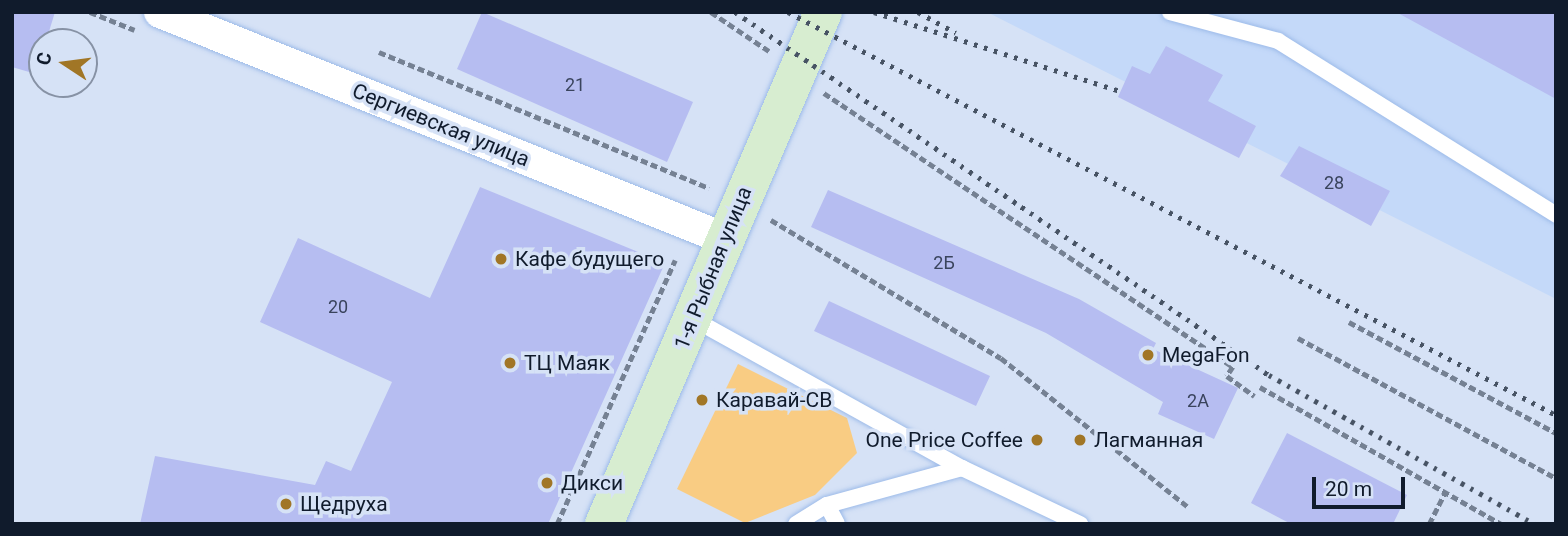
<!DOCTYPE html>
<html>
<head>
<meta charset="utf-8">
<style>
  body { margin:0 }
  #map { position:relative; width:1568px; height:536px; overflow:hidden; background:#d6e2f6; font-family:Roboto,sans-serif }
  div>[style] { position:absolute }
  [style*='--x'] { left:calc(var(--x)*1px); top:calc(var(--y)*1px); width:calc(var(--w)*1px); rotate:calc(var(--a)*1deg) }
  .built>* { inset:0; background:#c4d9f9 }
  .green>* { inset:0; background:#f9cc83 }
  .building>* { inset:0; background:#b6bdf1 }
  .path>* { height:4.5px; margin-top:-2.25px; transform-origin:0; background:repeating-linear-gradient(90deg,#758193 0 7px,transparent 0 10.5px) }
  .roads { filter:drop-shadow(0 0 2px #9dbbe9) drop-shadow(0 0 2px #9dbbe9) }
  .lane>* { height:16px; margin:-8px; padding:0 8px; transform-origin:8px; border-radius:8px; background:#fff }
  .street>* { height:32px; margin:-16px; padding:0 16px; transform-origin:16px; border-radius:16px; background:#fff }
  .secondary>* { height:38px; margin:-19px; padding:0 19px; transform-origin:19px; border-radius:19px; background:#d7edd0 }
  .rail>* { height:5px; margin-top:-2.5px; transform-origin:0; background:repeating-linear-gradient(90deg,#475364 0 3.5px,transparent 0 10.5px) }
  .dots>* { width:19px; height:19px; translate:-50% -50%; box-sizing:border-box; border:4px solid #d6e2f6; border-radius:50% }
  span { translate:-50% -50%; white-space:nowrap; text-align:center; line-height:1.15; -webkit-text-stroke:7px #d6e2f6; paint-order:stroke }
  .number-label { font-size:18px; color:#3a445d }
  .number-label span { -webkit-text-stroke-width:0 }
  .street-label { font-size:21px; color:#101b2c }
  .poi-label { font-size:21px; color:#101b2c }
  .left { translate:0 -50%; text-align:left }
  .right { translate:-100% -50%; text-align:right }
  .frame { position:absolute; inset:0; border:14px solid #101b2c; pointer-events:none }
  .north { position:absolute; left:28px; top:28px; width:70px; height:70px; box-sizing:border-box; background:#d6e2f6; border:2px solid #8792a5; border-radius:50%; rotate:283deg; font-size:19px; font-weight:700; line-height:28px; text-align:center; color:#101b2c }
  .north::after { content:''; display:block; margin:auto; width:24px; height:32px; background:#a17626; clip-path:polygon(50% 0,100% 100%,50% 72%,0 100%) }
  .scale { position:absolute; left:1312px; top:477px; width:93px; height:32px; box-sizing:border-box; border:4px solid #101b2c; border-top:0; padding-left:9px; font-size:21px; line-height:24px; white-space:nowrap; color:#101b2c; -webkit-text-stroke:5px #d6e2f6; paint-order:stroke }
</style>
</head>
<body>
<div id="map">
  <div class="built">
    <div style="clip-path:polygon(987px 12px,1556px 12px,1556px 299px)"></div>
  </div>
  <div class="green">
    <div style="clip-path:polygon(738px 364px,847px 418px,857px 453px,815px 495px,745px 523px,677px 489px)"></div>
  </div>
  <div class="building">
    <div style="clip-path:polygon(12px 12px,55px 12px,36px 74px,12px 67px)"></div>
    <div style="clip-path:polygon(482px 12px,693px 102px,667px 162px,457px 69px)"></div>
    <div style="clip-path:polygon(1396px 12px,1556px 12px,1556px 99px)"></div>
    <div style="clip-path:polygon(1166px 46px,1223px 75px,1208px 101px,1256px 126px,1239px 158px,1118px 97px,1132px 66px,1150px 74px)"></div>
    <div style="clip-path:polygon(1299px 146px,1390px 191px,1371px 226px,1280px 176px)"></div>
    <div style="clip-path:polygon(480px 187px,665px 263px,548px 524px,140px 524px,155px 456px,315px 485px,326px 461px,351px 471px,392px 382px,260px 322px,298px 238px,430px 298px)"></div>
    <div style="clip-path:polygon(828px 190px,1079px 299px,1156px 343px,1153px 349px,1238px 388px,1214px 439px,1158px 414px,1163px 402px,1046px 333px,811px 227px)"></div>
    <div style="clip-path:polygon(829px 301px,990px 376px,976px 406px,814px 331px)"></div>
    <div style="clip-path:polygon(1287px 433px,1407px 495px,1393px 524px,1291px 524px,1251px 503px)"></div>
  </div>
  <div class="path">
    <div style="--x:90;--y:12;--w:48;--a:21.8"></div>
    <div style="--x:711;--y:12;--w:70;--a:33.9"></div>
    <div style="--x:379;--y:52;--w:357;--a:22.4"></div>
    <div style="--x:824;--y:93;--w:492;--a:33.8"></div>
    <div style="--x:1233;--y:367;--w:11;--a:124"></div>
    <div style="--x:1227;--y:376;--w:34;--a:36"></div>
    <div style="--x:771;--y:220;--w:268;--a:31"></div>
    <div style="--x:1001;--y:358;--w:238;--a:38.5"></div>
    <div style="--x:1349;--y:322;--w:235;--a:28.2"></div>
    <div style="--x:1298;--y:338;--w:294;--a:28.5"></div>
    <div style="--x:1260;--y:387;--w:277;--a:29.6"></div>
    <div style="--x:557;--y:524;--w:289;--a:-65.9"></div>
    <div style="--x:1429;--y:524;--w:35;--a:-63"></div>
  </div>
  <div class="roads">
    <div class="lane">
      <div style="--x:1170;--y:12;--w:112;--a:15"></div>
      <div style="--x:1278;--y:41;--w:328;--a:32"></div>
      <div style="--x:693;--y:319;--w:308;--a:29"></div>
      <div style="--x:962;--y:468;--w:131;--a:25.4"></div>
      <div style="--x:827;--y:505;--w:21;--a:62"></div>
      <div style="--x:796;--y:524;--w:36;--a:-32"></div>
      <div style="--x:827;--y:505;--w:140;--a:-15.3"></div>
    </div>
    <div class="street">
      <div style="--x:160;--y:12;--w:607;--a:21.87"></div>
    </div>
    <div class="secondary">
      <div style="--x:604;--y:524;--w:557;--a:-66.84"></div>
    </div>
  </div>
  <div class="rail">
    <div style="--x:735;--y:12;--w:646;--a:34.21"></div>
    <div style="--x:1269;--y:375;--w:305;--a:29.3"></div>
    <div style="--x:788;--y:12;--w:867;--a:27.69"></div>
    <div style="--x:874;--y:12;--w:258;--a:17.8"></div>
    <div style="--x:918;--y:12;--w:43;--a:28.9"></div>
  </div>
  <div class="dots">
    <div style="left:501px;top:259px;background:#a17626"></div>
    <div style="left:1148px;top:355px;background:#a17626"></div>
    <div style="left:510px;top:363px;background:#a17626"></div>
    <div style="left:702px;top:400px;background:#a17626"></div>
    <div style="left:1037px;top:440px;background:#a17626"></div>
    <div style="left:1080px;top:440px;background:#a17626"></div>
    <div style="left:547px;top:483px;background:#a17626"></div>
    <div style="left:286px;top:504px;background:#a17626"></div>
  </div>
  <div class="number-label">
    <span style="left:575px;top:85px">21</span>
    <span style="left:1334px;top:183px">28</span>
    <span style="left:944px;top:263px">2Б</span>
    <span style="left:338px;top:307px">20</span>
    <span style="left:1198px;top:401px">2А</span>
  </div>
  <div class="street-label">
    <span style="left:441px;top:125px;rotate:22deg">Сергиевская улица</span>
    <span style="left:713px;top:268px;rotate:-68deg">1-я Рыбная улица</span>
  </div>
  <div class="poi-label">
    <span class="left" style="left:515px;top:259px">Кафе будущего</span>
    <span class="left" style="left:1162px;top:355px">MegaFon</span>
    <span class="left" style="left:524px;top:363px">ТЦ Маяк</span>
    <span class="left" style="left:716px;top:400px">Каравай-СВ</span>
    <span class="right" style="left:1023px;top:440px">One Price Coffee</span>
    <span class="left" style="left:1094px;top:440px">Лагманная</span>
    <span class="left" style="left:561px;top:483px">Дикси</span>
    <span class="left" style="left:300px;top:504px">Щедруха</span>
  </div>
  <div class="frame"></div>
  <div class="north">С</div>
  <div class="scale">20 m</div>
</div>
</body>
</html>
